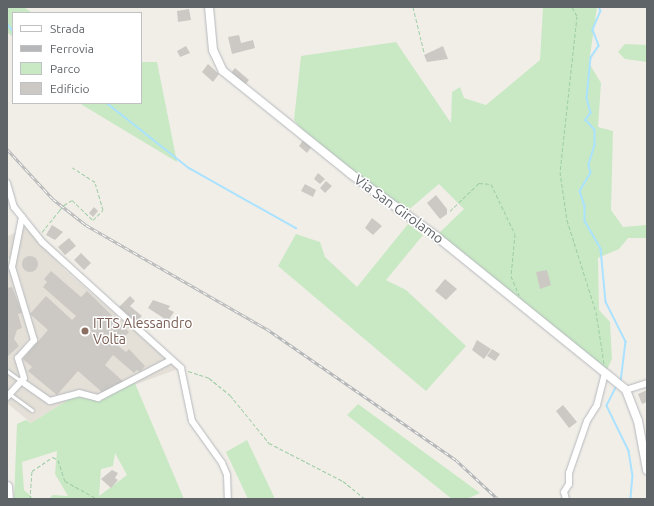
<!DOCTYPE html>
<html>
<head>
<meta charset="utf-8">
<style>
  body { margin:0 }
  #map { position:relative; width:654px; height:506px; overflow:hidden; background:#f1eee8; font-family:Ubuntu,sans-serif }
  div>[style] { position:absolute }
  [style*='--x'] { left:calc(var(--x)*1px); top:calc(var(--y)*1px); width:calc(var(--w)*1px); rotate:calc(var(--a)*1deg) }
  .education>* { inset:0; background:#e4e0d8 }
  .green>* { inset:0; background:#c8e9c4 }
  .stream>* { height:1.5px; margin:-0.75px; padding:0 0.75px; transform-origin:0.75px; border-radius:0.75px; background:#aae2ff }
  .building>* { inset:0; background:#ccc9c4 }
  .round { border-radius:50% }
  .path>* { height:1px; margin-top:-0.5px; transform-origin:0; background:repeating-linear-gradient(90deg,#9ecda6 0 4px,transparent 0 6px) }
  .roads { filter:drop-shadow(0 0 1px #b5b8bc) drop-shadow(0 0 1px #b5b8bc) }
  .service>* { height:3px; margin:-1.5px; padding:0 1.5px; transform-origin:1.5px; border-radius:1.5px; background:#fff }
  .minor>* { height:6px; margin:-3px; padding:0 3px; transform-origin:3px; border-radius:3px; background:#fff }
  .tertiary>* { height:8px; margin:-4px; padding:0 4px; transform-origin:4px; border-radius:4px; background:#fff }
  .secondary>* { height:9px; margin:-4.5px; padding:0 4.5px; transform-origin:4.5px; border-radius:4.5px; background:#fff }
  .rail>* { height:3px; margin-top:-1.5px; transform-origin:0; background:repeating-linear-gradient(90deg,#fff 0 4.5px,#b6b7b8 0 9px); box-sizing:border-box; border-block:1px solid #b6b7b8 }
  .path-bridge>* { height:1px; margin-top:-0.5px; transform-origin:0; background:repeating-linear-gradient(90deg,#9ecda6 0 4px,transparent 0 6px) }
  .dots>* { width:11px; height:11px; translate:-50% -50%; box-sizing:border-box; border:2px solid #fff; border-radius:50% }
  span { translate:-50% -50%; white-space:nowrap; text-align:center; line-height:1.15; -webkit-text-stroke:3px #fff; paint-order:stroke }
  .street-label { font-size:14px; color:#5f6468 }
  .education-label { font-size:14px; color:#785e54 }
  .left { translate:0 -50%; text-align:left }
  .frame { position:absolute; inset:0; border:8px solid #5f6468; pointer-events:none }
  .legend { position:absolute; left:12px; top:12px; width:130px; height:92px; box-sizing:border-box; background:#fff; border:1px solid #bfc1c3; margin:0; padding:5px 7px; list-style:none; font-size:12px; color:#5f6468 }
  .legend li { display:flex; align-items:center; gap:8px; height:20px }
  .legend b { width:20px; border:1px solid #bfc1c3 }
</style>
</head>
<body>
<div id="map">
  <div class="education">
    <div style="clip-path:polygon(26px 227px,65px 270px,169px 361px,181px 368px,98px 398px,79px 393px,31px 423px,7px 403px,27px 380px,21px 357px,37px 338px,14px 260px,7px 258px,30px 337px,15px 359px,21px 376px,7px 391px,7px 237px)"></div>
  </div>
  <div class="green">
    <div style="clip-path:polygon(7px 7px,24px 7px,32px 13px,13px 13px,13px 37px,7px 32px)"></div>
    <div style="clip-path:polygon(543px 7px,597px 7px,589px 63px,601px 83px,598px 127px,613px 131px,611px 210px,623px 227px,647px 225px,647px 238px,628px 238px,619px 249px,598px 258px,599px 310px,610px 322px,612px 359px,605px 374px,436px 236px,464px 209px,439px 184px,406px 212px,310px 140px,294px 120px,301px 56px,396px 42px,451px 123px,452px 92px,460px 87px,464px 98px,486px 105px,540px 60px)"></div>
    <div style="clip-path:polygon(625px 44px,647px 45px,647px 62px,625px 59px,618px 52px)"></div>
    <div style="clip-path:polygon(141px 62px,157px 62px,177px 162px,79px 103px,141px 103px)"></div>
    <div style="clip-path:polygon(408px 224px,423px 235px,386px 280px,406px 290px,466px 346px,426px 391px,278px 266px,296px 234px,320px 242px,325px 257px,357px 287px)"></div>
    <div style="clip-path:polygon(evenodd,134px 381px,184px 499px,49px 499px,53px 495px,68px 496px,55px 474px,57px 451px,22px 462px,24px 490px,34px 499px,14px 499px,17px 424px,26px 420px,31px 423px,79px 393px,98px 398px,134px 381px,115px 453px,127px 475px,99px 496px,101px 469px,113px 466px,115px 453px)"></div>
    <div style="clip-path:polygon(358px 404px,480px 493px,467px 499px,452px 499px,347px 415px)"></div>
    <div style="clip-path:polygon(247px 440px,275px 499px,248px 499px,226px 452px)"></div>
  </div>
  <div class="stream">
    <div style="--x:599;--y:7;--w:4;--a:63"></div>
    <div style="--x:601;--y:11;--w:21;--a:113"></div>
    <div style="--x:593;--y:30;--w:17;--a:69"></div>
    <div style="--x:599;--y:46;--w:14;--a:124"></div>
    <div style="--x:591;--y:58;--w:40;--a:95.7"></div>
    <div style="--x:587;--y:98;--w:16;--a:75"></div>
    <div style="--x:591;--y:113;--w:9;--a:126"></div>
    <div style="--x:586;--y:120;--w:13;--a:48"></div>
    <div style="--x:595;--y:130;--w:15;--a:90"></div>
    <div style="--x:595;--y:145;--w:21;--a:107"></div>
    <div style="--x:589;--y:165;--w:8;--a:76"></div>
    <div style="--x:591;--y:173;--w:21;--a:121"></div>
    <div style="--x:580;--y:191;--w:16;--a:72"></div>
    <div style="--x:585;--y:206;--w:15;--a:90"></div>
    <div style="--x:585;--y:221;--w:32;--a:60"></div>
    <div style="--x:601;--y:249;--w:53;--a:84.6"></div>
    <div style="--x:606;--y:302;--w:45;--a:63.4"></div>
    <div style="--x:626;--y:342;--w:40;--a:97.1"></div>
    <div style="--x:7;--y:23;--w:10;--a:53"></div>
    <div style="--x:107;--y:103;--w:105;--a:38.4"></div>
    <div style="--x:189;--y:168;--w:123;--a:29.3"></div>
    <div style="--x:617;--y:386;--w:22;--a:117"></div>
    <div style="--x:607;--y:406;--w:50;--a:63.9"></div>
    <div style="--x:629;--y:451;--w:24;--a:81"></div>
    <div style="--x:633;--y:475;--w:24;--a:95"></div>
  </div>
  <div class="building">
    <div style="clip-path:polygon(189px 9px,191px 20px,178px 22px,177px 11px)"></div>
    <div style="clip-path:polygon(239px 35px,241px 43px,253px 40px,255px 48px,232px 54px,228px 37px)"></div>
    <div style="clip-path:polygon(186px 46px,190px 53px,180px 57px,177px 51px)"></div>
    <div style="clip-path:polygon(443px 46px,448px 59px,427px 62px,424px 55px)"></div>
    <div style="clip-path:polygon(208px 64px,219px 74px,213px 82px,202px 72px)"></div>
    <div style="clip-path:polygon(235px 68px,249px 80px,245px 85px,231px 73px)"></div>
    <div style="clip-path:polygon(304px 139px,312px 146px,307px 153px,299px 146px)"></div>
    <div style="clip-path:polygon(318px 173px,325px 179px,320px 184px,314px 179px)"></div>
    <div style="clip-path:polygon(326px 181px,332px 186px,325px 193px,320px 188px)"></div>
    <div style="clip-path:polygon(305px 184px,316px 190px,313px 197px,301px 191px)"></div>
    <div style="clip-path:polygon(436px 195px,447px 209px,447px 214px,440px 219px,427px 203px)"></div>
    <div style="clip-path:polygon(94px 207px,98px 211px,93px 217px,89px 213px)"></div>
    <div style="clip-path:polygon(372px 218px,382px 226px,373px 235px,365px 228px)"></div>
    <div style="clip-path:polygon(52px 225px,63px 232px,55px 240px,46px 235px)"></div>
    <div style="clip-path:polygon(69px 238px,76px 246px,65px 255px,58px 247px)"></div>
    <div style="clip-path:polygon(81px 253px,91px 263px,84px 270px,74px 260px)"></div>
    <div class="round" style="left:22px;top:256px;width:16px;height:16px"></div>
    <div style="clip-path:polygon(547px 270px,551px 285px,540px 289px,536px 272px)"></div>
    <div style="clip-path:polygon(51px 271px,81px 297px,87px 291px,129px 332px,117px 345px,126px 352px,129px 349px,145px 366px,140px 372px,137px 370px,134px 373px,113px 355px,105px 365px,124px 382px,120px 387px,116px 384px,103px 393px,78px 371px,57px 395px,28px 371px,32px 367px,23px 359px,48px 330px,30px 314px,46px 296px,72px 320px,76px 316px,43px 287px,47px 282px,44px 279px)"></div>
    <div style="clip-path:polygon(445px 279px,457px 289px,446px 300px,435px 291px)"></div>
    <div style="clip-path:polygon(12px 287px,22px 313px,18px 314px,22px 328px,17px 330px,14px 339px,19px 346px,7px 357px,7px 288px)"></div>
    <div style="clip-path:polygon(130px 296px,135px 301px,130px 306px,142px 316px,136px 322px,119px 307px)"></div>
    <div style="clip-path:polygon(153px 300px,170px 306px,168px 309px,174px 312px,168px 321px,148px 308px)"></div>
    <div style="clip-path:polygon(477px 340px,491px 349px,484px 359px,472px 350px)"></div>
    <div style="clip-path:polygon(492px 349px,500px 354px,495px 361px,487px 356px)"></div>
    <div style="clip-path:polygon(647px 390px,647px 402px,642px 404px,638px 394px)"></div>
    <div style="clip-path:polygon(563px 405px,577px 422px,569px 428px,556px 411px)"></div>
    <div style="clip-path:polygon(112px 470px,118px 473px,115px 478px,118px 480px,111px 488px,101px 479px)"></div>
  </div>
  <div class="path">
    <div style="--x:413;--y:7;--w:46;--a:76.3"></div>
    <div style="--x:572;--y:7;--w:10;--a:61"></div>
    <div style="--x:577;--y:16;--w:157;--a:96.2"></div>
    <div style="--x:560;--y:172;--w:49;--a:81.7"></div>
    <div style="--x:567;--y:220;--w:96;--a:72.5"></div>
    <div style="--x:596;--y:312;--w:52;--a:81.1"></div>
    <div style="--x:64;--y:205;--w:9;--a:-32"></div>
    <div style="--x:72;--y:200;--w:29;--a:44"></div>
    <div style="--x:93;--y:220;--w:14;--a:-45"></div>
    <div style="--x:103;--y:210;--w:29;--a:-106"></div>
    <div style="--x:95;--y:182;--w:27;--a:-147"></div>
    <div style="--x:450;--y:211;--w:40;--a:-44"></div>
    <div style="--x:479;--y:183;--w:12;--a:5"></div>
    <div style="--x:491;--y:184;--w:55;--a:64.4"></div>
    <div style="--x:515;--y:234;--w:42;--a:95.4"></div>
    <div style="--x:511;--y:276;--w:21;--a:67"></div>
    <div style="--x:42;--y:232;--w:27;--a:-51"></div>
    <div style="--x:188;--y:371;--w:22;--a:18"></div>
    <div style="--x:209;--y:378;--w:27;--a:39"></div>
    <div style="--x:230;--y:395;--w:62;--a:50.9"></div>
    <div style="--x:269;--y:443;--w:83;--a:27.2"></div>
    <div style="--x:343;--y:481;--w:28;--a:39"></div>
    <div style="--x:30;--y:499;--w:28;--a:-86"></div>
    <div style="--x:32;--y:471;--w:25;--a:-34"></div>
    <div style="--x:53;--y:457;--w:6;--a:31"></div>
    <div style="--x:58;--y:460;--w:22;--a:72"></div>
    <div style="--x:65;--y:481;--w:38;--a:29"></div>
  </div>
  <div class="roads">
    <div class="service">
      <div style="--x:7;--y:371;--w:17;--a:36"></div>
      <div style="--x:7;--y:392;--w:31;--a:36"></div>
    </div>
    <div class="minor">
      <div style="--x:7;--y:183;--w:25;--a:74"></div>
      <div style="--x:14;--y:207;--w:45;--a:51.3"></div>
      <div style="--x:42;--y:242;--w:188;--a:42.2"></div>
      <div style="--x:181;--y:368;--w:54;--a:78.3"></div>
      <div style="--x:192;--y:421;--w:52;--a:54.5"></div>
      <div style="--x:222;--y:463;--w:13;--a:67"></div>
      <div style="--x:227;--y:475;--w:24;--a:88"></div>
      <div style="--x:21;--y:381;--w:35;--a:35"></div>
      <div style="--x:50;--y:401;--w:30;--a:-15"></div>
      <div style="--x:79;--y:393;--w:20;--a:15"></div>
      <div style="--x:98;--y:398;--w:82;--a:-27.5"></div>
      <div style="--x:626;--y:390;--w:22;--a:-18"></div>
      <div style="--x:7;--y:397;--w:25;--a:-48"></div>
      <div style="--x:24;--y:378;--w:21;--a:-107"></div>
      <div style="--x:18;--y:358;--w:24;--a:-48"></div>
      <div style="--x:34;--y:340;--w:76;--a:-106.8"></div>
      <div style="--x:12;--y:267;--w:51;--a:-78.7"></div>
      <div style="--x:566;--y:499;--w:7;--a:-106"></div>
      <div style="--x:564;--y:492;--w:9;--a:-58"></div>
      <div style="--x:569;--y:484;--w:11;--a:-90"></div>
      <div style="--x:569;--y:473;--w:55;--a:-70.9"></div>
      <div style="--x:587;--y:421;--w:19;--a:-58"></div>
      <div style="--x:597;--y:405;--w:32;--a:-76"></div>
    </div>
    <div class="tertiary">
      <div style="--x:209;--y:7;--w:43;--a:84.7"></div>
      <div style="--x:213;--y:50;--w:23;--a:65"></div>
      <div style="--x:223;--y:71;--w:164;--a:38.8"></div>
      <div style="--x:351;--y:174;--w:105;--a:36.1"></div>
      <div style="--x:436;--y:236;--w:245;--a:39"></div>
      <div style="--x:626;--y:390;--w:33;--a:69"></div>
      <div style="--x:638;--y:421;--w:50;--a:79.6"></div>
    </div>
    <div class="secondary">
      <div style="--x:7;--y:486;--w:13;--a:86"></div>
    </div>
  </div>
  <div class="rail">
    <div style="--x:7;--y:149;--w:68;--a:47.4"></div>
    <div style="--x:53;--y:199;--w:42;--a:38.2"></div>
    <div style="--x:86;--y:225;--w:209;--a:29.9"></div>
    <div style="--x:267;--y:329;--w:230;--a:34.7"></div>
    <div style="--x:456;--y:460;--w:57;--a:42.9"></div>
  </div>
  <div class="path-bridge">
    <div style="--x:59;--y:211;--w:8;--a:-50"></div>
  </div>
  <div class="dots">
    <div style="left:85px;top:331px;background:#8d6e63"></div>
  </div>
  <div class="street-label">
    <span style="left:399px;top:209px;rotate:36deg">Via San Girolamo</span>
  </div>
  <div class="education-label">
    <span class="left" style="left:93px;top:331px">ITTS Alessandro<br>Volta</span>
  </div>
  <div class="frame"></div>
  <ul class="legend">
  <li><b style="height:5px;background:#fff"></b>Strada</li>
  <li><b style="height:5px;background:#b6b7b8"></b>Ferrovia</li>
  <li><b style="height:11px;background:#c8e9c4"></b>Parco</li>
  <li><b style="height:11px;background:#ccc9c4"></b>Edificio</li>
  </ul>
</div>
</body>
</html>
